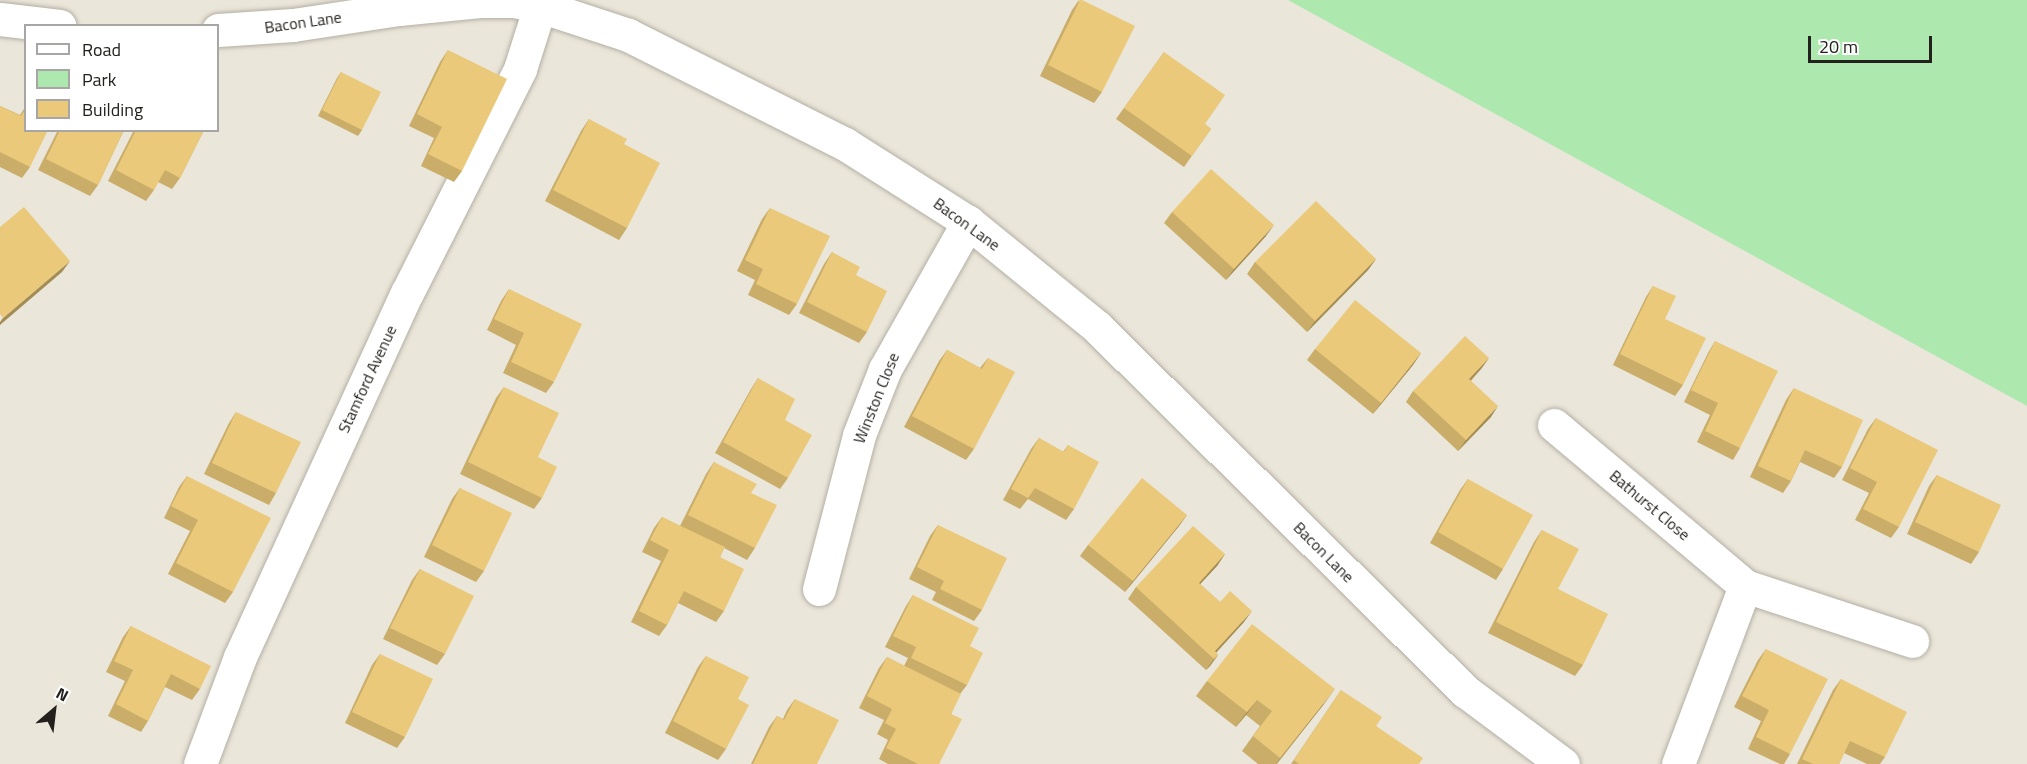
<!DOCTYPE html>
<html>
<head>
<meta charset="utf-8">
<style>
  body { margin:0 }
  #map { position:relative; width:2027px; height:764px; overflow:hidden; background:#ebe6da; font-family:"Titillium Web",sans-serif }
  div>[style] { position:absolute }
  [style*='--x'] { left:calc(var(--x)*1px); top:calc(var(--y)*1px); width:calc(var(--w)*1px); rotate:calc(var(--a)*1deg) }
  .green>* { inset:0; background:#ade8af }
  .roads { filter:drop-shadow(0 0 2px #b4afa4) drop-shadow(0 0 2px #b4afa4) }
  .minor>* { height:33px; margin:-16.5px; padding:0 16.5px; transform-origin:16.5px; border-radius:16.5px; background:#fff }
  .wall>* { inset:0; background:#c9ad69 }
  .shaded-wall>* { inset:0; background:#a48d55 }
  .building>* { inset:0; background:#eac97a }
  span { translate:-50% -50%; white-space:nowrap; text-align:center; line-height:1.15; -webkit-text-stroke:4.5px #fff; paint-order:stroke }
  .street-label { font-size:16px; color:#23211d }
  .legend { position:absolute; left:24px; top:24px; width:195px; height:108px; box-sizing:border-box; background:#fff; border:2px solid #a7a6a5; margin:0; padding:8px 10px; list-style:none; font-size:18px; color:#23211d }
  .legend li { display:flex; align-items:center; gap:12px; height:30px }
  .legend b { width:30px; border:2px solid #a7a6a5 }
  .north { position:absolute; left:24px; top:680px; width:60px; height:60px; -webkit-text-stroke:4px #fff; paint-order:stroke; rotate:28deg; font-size:16px; font-weight:700; line-height:24px; text-align:center; color:#23211d }
  .north::after { content:''; display:block; margin:auto; width:21px; height:27px; background:#23211d; clip-path:polygon(50% 0,100% 100%,50% 72%,0 100%) }
  .scale { position:absolute; left:1808px; top:36px; width:124px; height:27px; box-sizing:border-box; border:3px solid #23211d; border-top:0; padding-left:8px; font-size:18px; line-height:21px; white-space:nowrap; color:#23211d; -webkit-text-stroke:4px #fff; paint-order:stroke }
</style>
</head>
<body>
<div id="map">
  <div class="green">
    <div style="clip-path:polygon(1288px 0,2027px 0,2027px 406px)"></div>
  </div>
  <div class="roads">
    <div class="minor">
      <div style="--x:0;--y:19;--w:60;--a:6.7"></div>
      <div style="--x:218;--y:30;--w:75;--a:-3.8"></div>
      <div style="--x:293;--y:25;--w:107;--a:-8.6"></div>
      <div style="--x:399;--y:9;--w:81;--a:-5.6"></div>
      <div style="--x:480;--y:1;--w:34;--a:0"></div>
      <div style="--x:514;--y:1;--w:26;--a:11"></div>
      <div style="--x:540;--y:6;--w:93;--a:18.2"></div>
      <div style="--x:628;--y:35;--w:243;--a:26.7"></div>
      <div style="--x:845;--y:144;--w:146;--a:32.4"></div>
      <div style="--x:968;--y:222;--w:166;--a:39.1"></div>
      <div style="--x:1097;--y:327;--w:518;--a:44.69"></div>
      <div style="--x:1465;--y:691;--w:122;--a:36.7"></div>
      <div style="--x:1554;--y:425;--w:250;--a:40.1"></div>
      <div style="--x:1745;--y:586;--w:176;--a:18.2"></div>
      <div style="--x:819;--y:589;--w:159;--a:-75.4"></div>
      <div style="--x:859;--y:435;--w:71;--a:-68.5"></div>
      <div style="--x:885;--y:369;--w:169;--a:-60.5"></div>
      <div style="--x:200;--y:764;--w:114;--a:-69.5"></div>
      <div style="--x:240;--y:657;--w:400;--a:-65.4"></div>
      <div style="--x:407;--y:293;--w:251;--a:-63.2"></div>
      <div style="--x:520;--y:69;--w:66;--a:-72.4"></div>
      <div style="--x:540;--y:6;--w:8;--a:-50"></div>
      <div style="--x:1678;--y:764;--w:190;--a:-69.4"></div>
    </div>
  </div>
  <div class="wall">
    <div style="clip-path:polygon(1079px 0,1102px 92px,1094px 103px,1040px 76px,1072px 10px)"></div>
    <div style="clip-path:polygon(448px 50px,462px 171px,454px 182px,421px 166px,434px 138px,409px 126px,440px 62px)"></div>
    <div style="clip-path:polygon(1164px 52px,1205px 124px,1211px 129px,1184px 167px,1116px 119px)"></div>
    <div style="clip-path:polygon(341px 72px,362px 130px,358px 136px,318px 116px,337px 78px)"></div>
    <div style="clip-path:polygon(0 106px,20px 115px,26px 106px,26px 130px,30px 167px,22px 178px,0 167px)"></div>
    <div style="clip-path:polygon(589px 119px,624px 144px,627px 228px,619px 240px,545px 201px,581px 131px)"></div>
    <div style="clip-path:polygon(58px 130px,124px 130px,98px 185px,90px 196px,38px 170px)"></div>
    <div style="clip-path:polygon(134px 130px,204px 130px,180px 178px,172px 189px,158px 182px,154px 190px,146px 201px,108px 181px)"></div>
    <div style="clip-path:polygon(770px 208px,797px 304px,789px 315px,748px 295px,755px 280px,737px 271px,762px 219px)"></div>
    <div style="clip-path:polygon(1172px 212px,1266px 236px,1226px 280px,1164px 223px)"></div>
    <div style="clip-path:polygon(832px 252px,856px 275px,867px 332px,859px 343px,799px 313px,824px 264px)"></div>
    <div style="clip-path:polygon(1376px 259px,1368px 270px,1307px 332px,1247px 274px,1255px 262px)"></div>
    <div style="clip-path:polygon(1653px 286px,1665px 319px,1683px 385px,1675px 396px,1613px 365px,1646px 297px)"></div>
    <div style="clip-path:polygon(509px 289px,554px 382px,546px 393px,503px 373px,516px 345px,487px 330px,501px 301px)"></div>
    <div style="clip-path:polygon(1715px 341px,1740px 448px,1733px 460px,1697px 442px,1710px 415px,1684px 402px,1708px 353px)"></div>
    <div style="clip-path:polygon(1315px 349px,1421px 353px,1413px 365px,1373px 414px,1307px 360px)"></div>
    <div style="clip-path:polygon(947px 350px,980px 368px,988px 358px,974px 449px,966px 460px,904px 427px,939px 361px)"></div>
    <div style="clip-path:polygon(1489px 358px,1481px 369px,1471px 381px,1491px 417px,1458px 451px,1406px 402px,1413px 391px)"></div>
    <div style="clip-path:polygon(758px 378px,785px 420px,788px 478px,780px 489px,715px 453px,751px 389px)"></div>
    <div style="clip-path:polygon(504px 387px,542px 498px,534px 509px,460px 474px,496px 398px)"></div>
    <div style="clip-path:polygon(1794px 388px,1842px 467px,1834px 478px,1800px 462px,1791px 481px,1783px 493px,1750px 477px,1786px 400px)"></div>
    <div style="clip-path:polygon(236px 412px,276px 493px,269px 505px,204px 474px,229px 423px)"></div>
    <div style="clip-path:polygon(1876px 418px,1899px 527px,1891px 538px,1855px 520px,1869px 493px,1842px 480px,1868px 429px)"></div>
    <div style="clip-path:polygon(1039px 438px,1063px 452px,1068px 445px,1074px 509px,1066px 520px,1028px 499px,1020px 509px,1003px 500px,1031px 449px)"></div>
    <div style="clip-path:polygon(714px 462px,751px 493px,755px 548px,747px 560px,724px 548px,720px 557px,724px 611px,716px 622px,678px 603px,667px 625px,659px 636px,631px 622px,661px 561px,642px 552px,654px 528px,662px 517px,680px 526px,706px 474px)"></div>
    <div style="clip-path:polygon(1937px 475px,1979px 552px,1971px 564px,1907px 534px,1929px 486px)"></div>
    <div style="clip-path:polygon(187px 476px,233px 592px,225px 603px,168px 574px,190px 531px,164px 518px,179px 487px)"></div>
    <div style="clip-path:polygon(1468px 479px,1503px 569px,1496px 580px,1430px 543px,1460px 490px)"></div>
    <div style="clip-path:polygon(460px 488px,484px 571px,476px 582px,424px 557px,452px 499px)"></div>
    <div style="clip-path:polygon(1187px 515px,1179px 526px,1125px 592px,1080px 556px,1088px 545px)"></div>
    <div style="clip-path:polygon(938px 525px,982px 610px,974px 621px,932px 600px,936px 592px,909px 579px,930px 536px)"></div>
    <div style="clip-path:polygon(1542px 530px,1558px 589px,1583px 665px,1575px 676px,1488px 633px,1534px 542px)"></div>
    <div style="clip-path:polygon(1225px 554px,1217px 566px,1200px 584px,1220px 602px,1244px 622px,1216px 653px,1218px 655px,1210px 666px,1206px 670px,1128px 599px,1136px 587px)"></div>
    <div style="clip-path:polygon(420px 569px,445px 654px,437px 665px,383px 639px,412px 580px)"></div>
    <div style="clip-path:polygon(913px 595px,970px 646px,967px 685px,960px 694px,951px 714px,939px 764px,888px 764px,879px 759px,888px 740px,877px 734px,884px 720px,859px 708px,879px 668px,887px 657px,904px 666px,908px 658px,885px 647px,906px 606px)"></div>
    <div style="clip-path:polygon(131px 626px,200px 689px,192px 700px,165px 687px,148px 721px,141px 732px,108px 716px,125px 681px,106px 672px,123px 637px)"></div>
    <div style="clip-path:polygon(1766px 649px,1790px 754px,1784px 764px,1780px 764px,1748px 749px,1761px 721px,1734px 707px,1758px 660px)"></div>
    <div style="clip-path:polygon(380px 654px,405px 737px,397px 748px,345px 723px,372px 665px)"></div>
    <div style="clip-path:polygon(706px 656px,738px 699px,726px 749px,718px 760px,665px 733px,698px 667px)"></div>
    <div style="clip-path:polygon(1841px 679px,1885px 757px,1880px 764px,1867px 764px,1844px 753px,1839px 764px,1797px 764px,1833px 690px)"></div>
    <div style="clip-path:polygon(1207px 681px,1324px 704px,1277px 764px,1258px 764px,1242px 751px,1260px 726px,1246px 715px,1236px 727px,1196px 696px)"></div>
    <div style="clip-path:polygon(1341px 690px,1376px 726px,1419px 764px,1291px 764px)"></div>
    <div style="clip-path:polygon(795px 699px,817px 764px,751px 764px,769px 727px,777px 716px,783px 719px,787px 710px)"></div>
  </div>
  <div class="shaded-wall">
    <div style="clip-path:polygon(1274px 225px,1266px 236px,1226px 280px,1234px 269px)"></div>
    <div style="clip-path:polygon(1376px 259px,1368px 270px,1307px 332px,1315px 321px)"></div>
    <div style="clip-path:polygon(70px 261px,62px 272px,0 325px,0 322px,3px 318px)"></div>
    <div style="clip-path:polygon(1421px 353px,1413px 365px,1373px 414px,1381px 403px)"></div>
    <div style="clip-path:polygon(1489px 358px,1481px 369px,1461px 390px,1469px 379px)"></div>
    <div style="clip-path:polygon(1498px 406px,1491px 417px,1458px 451px,1466px 440px)"></div>
    <div style="clip-path:polygon(1187px 515px,1179px 526px,1125px 592px,1133px 581px)"></div>
    <div style="clip-path:polygon(1225px 554px,1217px 566px,1191px 594px,1199px 583px)"></div>
    <div style="clip-path:polygon(1252px 611px,1244px 622px,1212px 657px,1215px 651px)"></div>
    <div style="clip-path:polygon(1218px 655px,1210px 666px,1206px 670px,1214px 659px)"></div>
    <div style="clip-path:polygon(1335px 689px,1324px 704px,1276px 764px,1280px 758px)"></div>
    <div style="clip-path:polygon(1257px 700px,1246px 715px,1236px 727px,1247px 712px)"></div>
  </div>
  <div class="building">
    <div style="clip-path:polygon(1080px 0,1082px 0,1135px 26px,1102px 92px,1048px 65px)"></div>
    <div style="clip-path:polygon(448px 50px,507px 79px,462px 171px,428px 154px,442px 127px,417px 114px)"></div>
    <div style="clip-path:polygon(1164px 52px,1225px 95px,1205px 124px,1211px 129px,1192px 156px,1124px 108px)"></div>
    <div style="clip-path:polygon(341px 72px,381px 92px,362px 130px,322px 110px)"></div>
    <div style="clip-path:polygon(0 106px,21px 116px,26px 108px,26px 130px,48px 130px,30px 167px,0 152px)"></div>
    <div style="clip-path:polygon(589px 119px,627px 139px,624px 144px,660px 163px,627px 228px,553px 190px)"></div>
    <div style="clip-path:polygon(60px 130px,124px 130px,98px 185px,46px 159px)"></div>
    <div style="clip-path:polygon(136px 130px,204px 130px,180px 178px,165px 170px,154px 190px,116px 170px)"></div>
    <div style="clip-path:polygon(1211px 169px,1274px 225px,1234px 269px,1172px 212px)"></div>
    <div style="clip-path:polygon(1316px 201px,1376px 259px,1315px 321px,1255px 262px)"></div>
    <div style="clip-path:polygon(24px 207px,70px 261px,3px 318px,0 314px,0 227px)"></div>
    <div style="clip-path:polygon(770px 208px,830px 236px,797px 304px,756px 284px,763px 269px,745px 260px)"></div>
    <div style="clip-path:polygon(832px 252px,860px 267px,856px 275px,887px 291px,867px 332px,807px 302px)"></div>
    <div style="clip-path:polygon(1653px 286px,1676px 296px,1665px 319px,1706px 338px,1683px 385px,1620px 354px)"></div>
    <div style="clip-path:polygon(509px 289px,582px 324px,554px 382px,511px 362px,524px 333px,494px 319px)"></div>
    <div style="clip-path:polygon(1355px 300px,1421px 353px,1381px 403px,1315px 349px)"></div>
    <div style="clip-path:polygon(1465px 336px,1489px 358px,1469px 379px,1498px 406px,1466px 440px,1413px 391px)"></div>
    <div style="clip-path:polygon(1715px 341px,1778px 371px,1740px 448px,1705px 431px,1718px 403px,1691px 390px)"></div>
    <div style="clip-path:polygon(947px 350px,982px 369px,988px 358px,1015px 372px,974px 449px,912px 416px)"></div>
    <div style="clip-path:polygon(758px 378px,795px 399px,785px 420px,812px 435px,788px 478px,723px 442px)"></div>
    <div style="clip-path:polygon(504px 387px,559px 413px,538px 457px,557px 467px,542px 498px,468px 462px)"></div>
    <div style="clip-path:polygon(1794px 388px,1863px 420px,1842px 467px,1805px 450px,1791px 481px,1758px 466px)"></div>
    <div style="clip-path:polygon(236px 412px,301px 442px,276px 493px,212px 463px)"></div>
    <div style="clip-path:polygon(1876px 418px,1938px 450px,1899px 527px,1863px 509px,1877px 482px,1850px 468px)"></div>
    <div style="clip-path:polygon(1039px 438px,1064px 452px,1068px 445px,1099px 462px,1074px 509px,1035px 488px,1028px 498px,1011px 489px)"></div>
    <div style="clip-path:polygon(714px 462px,757px 484px,751px 493px,777px 505px,755px 548px,688px 515px)"></div>
    <div style="clip-path:polygon(1937px 475px,2001px 505px,1979px 552px,1915px 522px)"></div>
    <div style="clip-path:polygon(187px 476px,271px 518px,233px 592px,176px 563px,198px 520px,171px 506px)"></div>
    <div style="clip-path:polygon(1142px 478px,1187px 515px,1133px 581px,1088px 545px)"></div>
    <div style="clip-path:polygon(1468px 479px,1533px 515px,1503px 569px,1438px 532px)"></div>
    <div style="clip-path:polygon(460px 488px,512px 513px,484px 571px,432px 545px)"></div>
    <div style="clip-path:polygon(662px 517px,725px 547px,720px 557px,744px 569px,724px 611px,684px 591px,667px 625px,639px 611px,669px 550px,650px 540px)"></div>
    <div style="clip-path:polygon(938px 525px,1007px 558px,982px 610px,940px 589px,944px 581px,917px 567px)"></div>
    <div style="clip-path:polygon(1193px 526px,1225px 554px,1199px 583px,1220px 602px,1230px 591px,1252px 611px,1215px 651px,1218px 655px,1214px 659px,1136px 587px)"></div>
    <div style="clip-path:polygon(1542px 530px,1579px 549px,1558px 589px,1608px 614px,1583px 665px,1496px 622px)"></div>
    <div style="clip-path:polygon(420px 569px,474px 596px,445px 654px,390px 628px)"></div>
    <div style="clip-path:polygon(913px 595px,979px 628px,970px 646px,983px 653px,967px 685px,911px 658px,916px 647px,893px 636px)"></div>
    <div style="clip-path:polygon(1252px 624px,1335px 689px,1280px 758px,1253px 736px,1272px 711px,1257px 700px,1247px 712px,1207px 681px)"></div>
    <div style="clip-path:polygon(131px 626px,211px 666px,200px 689px,171px 674px,148px 721px,116px 704px,133px 670px,114px 661px)"></div>
    <div style="clip-path:polygon(1766px 649px,1828px 679px,1790px 754px,1756px 737px,1769px 710px,1742px 696px)"></div>
    <div style="clip-path:polygon(380px 654px,433px 679px,405px 737px,352px 712px)"></div>
    <div style="clip-path:polygon(706px 656px,749px 677px,738px 699px,749px 705px,726px 749px,673px 721px)"></div>
    <div style="clip-path:polygon(887px 657px,961px 694px,951px 714px,962px 719px,939px 764px,918px 764px,886px 748px,896px 729px,885px 723px,892px 709px,867px 696px)"></div>
    <div style="clip-path:polygon(1841px 679px,1907px 712px,1885px 757px,1850px 741px,1839px 764px,1813px 764px,1802px 759px)"></div>
    <div style="clip-path:polygon(1341px 690px,1382px 717px,1376px 726px,1423px 758px,1419px 764px,1299px 764px,1294px 760px)"></div>
    <div style="clip-path:polygon(795px 699px,839px 720px,817px 764px,753px 764px,777px 716px,784px 720px)"></div>
  </div>
  <div class="street-label">
    <span style="left:303px;top:22px;rotate:-8deg">Bacon Lane</span>
    <span style="left:967px;top:224px;rotate:36deg">Bacon Lane</span>
    <span style="left:367px;top:379px;rotate:-65deg">Stamford Avenue</span>
    <span style="left:876px;top:398px;rotate:-68deg">Winston Close</span>
    <span style="left:1650px;top:505px;rotate:40deg">Bathurst Close</span>
    <span style="left:1324px;top:552px;rotate:45deg">Bacon Lane</span>
  </div>
  <ul class="legend">
  <li><b style="height:8px;background:#fff"></b>Road</li>
  <li><b style="height:16px;background:#ade8af"></b>Park</li>
  <li><b style="height:16px;background:#eac97a"></b>Building</li>
  </ul>
  <div class="north">N</div>
  <div class="scale">20 m</div>
</div>
</body>
</html>
